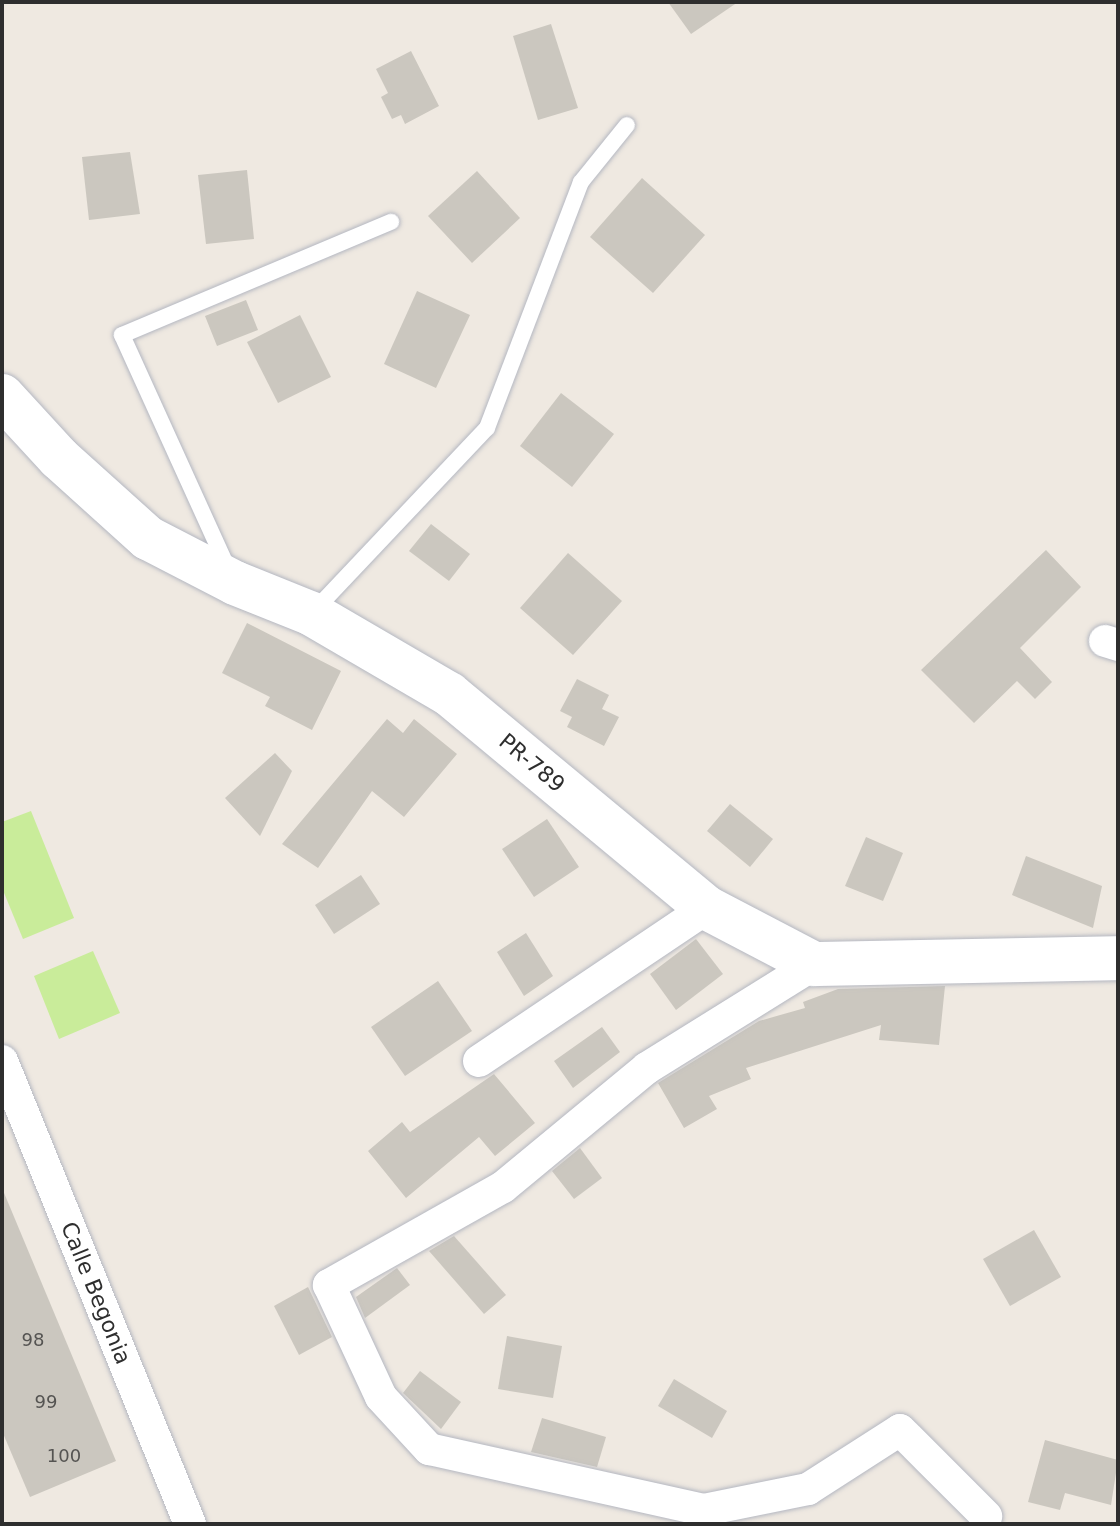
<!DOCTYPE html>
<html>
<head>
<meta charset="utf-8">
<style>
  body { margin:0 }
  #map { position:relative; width:1120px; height:1526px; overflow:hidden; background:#efe9e1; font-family:"DejaVu Sans",sans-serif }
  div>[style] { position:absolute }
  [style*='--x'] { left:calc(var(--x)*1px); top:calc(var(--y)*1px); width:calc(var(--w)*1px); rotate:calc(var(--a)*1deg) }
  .pitch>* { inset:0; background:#c9ec9a }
  .building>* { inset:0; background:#cbc7bf }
  .roads { filter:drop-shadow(0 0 2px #b4b7c1) drop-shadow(0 0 2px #b4b7c1) }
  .lane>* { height:16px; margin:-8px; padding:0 8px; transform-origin:8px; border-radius:8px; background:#fff }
  .street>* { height:32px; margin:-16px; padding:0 16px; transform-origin:16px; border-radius:16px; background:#fff }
  .secondary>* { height:44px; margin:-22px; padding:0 22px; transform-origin:22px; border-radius:22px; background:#fff }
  span { translate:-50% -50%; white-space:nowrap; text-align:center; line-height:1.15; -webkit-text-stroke:8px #fff; paint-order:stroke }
  .number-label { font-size:18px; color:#555452 }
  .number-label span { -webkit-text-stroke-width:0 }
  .street-label { font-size:22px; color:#2e2e2e }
  .frame { position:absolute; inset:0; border:4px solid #2e2e2e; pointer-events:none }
</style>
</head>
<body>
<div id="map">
  <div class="pitch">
    <div style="clip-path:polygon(31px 811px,74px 918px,23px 939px,2px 888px,2px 822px)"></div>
    <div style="clip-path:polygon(93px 951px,120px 1013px,59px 1039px,34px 976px)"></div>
  </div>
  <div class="building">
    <div style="clip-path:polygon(668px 2px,738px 2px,691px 34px)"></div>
    <div style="clip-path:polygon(551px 24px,578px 108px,538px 120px,513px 36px)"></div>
    <div style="clip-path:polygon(411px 51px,439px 106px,405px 124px,401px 115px,392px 119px,381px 97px,388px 93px,376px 69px)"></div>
    <div style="clip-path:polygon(130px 152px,140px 214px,89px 220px,82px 157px)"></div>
    <div style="clip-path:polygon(247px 170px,254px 239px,206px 244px,198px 175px)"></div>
    <div style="clip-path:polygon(477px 171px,520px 218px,472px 263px,428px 216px)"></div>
    <div style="clip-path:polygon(642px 178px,705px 235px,653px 293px,590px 237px)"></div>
    <div style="clip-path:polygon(417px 291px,470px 315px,436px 388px,384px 364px)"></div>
    <div style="clip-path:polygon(246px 300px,258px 330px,217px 346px,205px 316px)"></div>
    <div style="clip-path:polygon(300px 315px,331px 377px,278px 403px,247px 342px)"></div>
    <div style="clip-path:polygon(561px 393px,614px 434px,572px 487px,520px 446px)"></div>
    <div style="clip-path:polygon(431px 524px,470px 554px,449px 581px,409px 551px)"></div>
    <div style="clip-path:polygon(1046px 550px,1081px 587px,1020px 648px,1052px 682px,1035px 699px,1017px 681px,974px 723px,921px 670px)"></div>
    <div style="clip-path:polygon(568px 553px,622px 601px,573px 655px,520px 608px)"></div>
    <div style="clip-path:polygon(247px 623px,341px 671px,312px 730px,265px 706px,270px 697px,222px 673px)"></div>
    <div style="clip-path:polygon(577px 679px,609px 695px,602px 709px,619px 717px,604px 746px,567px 727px,572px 717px,560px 711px)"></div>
    <div style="clip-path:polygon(387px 719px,403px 733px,414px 719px,457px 754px,404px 817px,372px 791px,318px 868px,282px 844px)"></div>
    <div style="clip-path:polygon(275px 753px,292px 771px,260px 836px,225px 798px)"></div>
    <div style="clip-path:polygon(730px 804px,773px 839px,750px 867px,707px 831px)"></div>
    <div style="clip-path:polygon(547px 819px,579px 867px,534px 897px,502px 849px)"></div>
    <div style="clip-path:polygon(866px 837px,903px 853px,883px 901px,845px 886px)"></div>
    <div style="clip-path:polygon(1026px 856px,1102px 886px,1093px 928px,1012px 895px)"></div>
    <div style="clip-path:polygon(361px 875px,380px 904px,334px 934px,315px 905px)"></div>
    <div style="clip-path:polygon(526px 933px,553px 976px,524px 996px,497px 952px)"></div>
    <div style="clip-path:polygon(696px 939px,723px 974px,676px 1010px,650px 974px)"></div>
    <div style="clip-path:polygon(438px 981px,472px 1031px,405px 1076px,371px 1027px)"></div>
    <div style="clip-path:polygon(945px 986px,939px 1045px,879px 1040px,881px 1025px,746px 1068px,751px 1079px,709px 1096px,717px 1109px,684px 1128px,658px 1083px,759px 1021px,805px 1008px,803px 1002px,838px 989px)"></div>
    <div style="clip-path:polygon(602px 1027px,620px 1052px,573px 1088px,554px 1061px)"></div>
    <div style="clip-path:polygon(494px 1074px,535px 1123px,495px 1156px,479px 1137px,406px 1198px,368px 1151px,402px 1122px,410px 1132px)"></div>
    <div style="clip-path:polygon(580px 1148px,602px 1178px,574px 1199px,552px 1171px)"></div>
    <div style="clip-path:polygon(2px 1188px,116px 1461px,30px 1497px,2px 1431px)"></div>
    <div style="clip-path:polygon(1034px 1230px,1061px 1277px,1010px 1306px,983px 1259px)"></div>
    <div style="clip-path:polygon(454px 1236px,506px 1295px,484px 1314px,429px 1251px)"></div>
    <div style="clip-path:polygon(397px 1268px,410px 1285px,365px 1318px,356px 1297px)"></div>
    <div style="clip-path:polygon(308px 1287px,332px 1337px,299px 1355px,274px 1306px)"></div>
    <div style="clip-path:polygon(507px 1336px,562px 1346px,553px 1398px,498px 1389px)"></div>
    <div style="clip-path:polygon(420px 1371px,461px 1402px,441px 1429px,403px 1393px)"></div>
    <div style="clip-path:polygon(674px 1379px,727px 1411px,712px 1438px,658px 1406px)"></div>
    <div style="clip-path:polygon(542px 1418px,606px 1437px,597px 1467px,531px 1452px)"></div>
    <div style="clip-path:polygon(1045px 1440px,1118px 1460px,1111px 1505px,1065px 1493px,1060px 1510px,1028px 1502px)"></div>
  </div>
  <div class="roads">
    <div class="lane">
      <div style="--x:229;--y:571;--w:259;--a:-114.4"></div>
      <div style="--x:122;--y:335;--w:292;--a:-22.8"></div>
      <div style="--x:313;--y:612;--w:253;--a:-46.6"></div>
      <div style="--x:487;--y:428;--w:263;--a:-69.1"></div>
      <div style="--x:581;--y:182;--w:73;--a:-51.1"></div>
    </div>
    <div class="street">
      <div style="--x:1105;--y:641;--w:14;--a:17"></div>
      <div style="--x:814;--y:964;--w:197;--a:148.1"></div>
      <div style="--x:647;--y:1068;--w:187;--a:140.4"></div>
      <div style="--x:503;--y:1187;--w:200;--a:150.6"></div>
      <div style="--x:329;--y:1285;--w:123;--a:65.1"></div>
      <div style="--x:381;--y:1397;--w:71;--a:47.3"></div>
      <div style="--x:429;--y:1449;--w:282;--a:12.5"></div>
      <div style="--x:704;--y:1510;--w:106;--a:-11.4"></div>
      <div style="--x:808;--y:1489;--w:109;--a:-32.7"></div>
      <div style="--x:900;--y:1430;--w:122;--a:45"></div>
      <div style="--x:2;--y:1061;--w:500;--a:67.9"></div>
      <div style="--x:479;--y:1061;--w:275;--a:-33.9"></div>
    </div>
    <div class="secondary">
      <div style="--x:2;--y:396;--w:84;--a:47.4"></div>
      <div style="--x:59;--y:458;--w:120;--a:42"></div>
      <div style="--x:148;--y:538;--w:98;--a:27.3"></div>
      <div style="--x:235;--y:583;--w:83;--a:21.9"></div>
      <div style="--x:312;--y:614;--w:159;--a:30.3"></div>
      <div style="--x:449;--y:694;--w:335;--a:39.7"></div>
      <div style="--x:707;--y:908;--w:121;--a:27.6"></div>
      <div style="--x:814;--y:964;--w:304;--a:-1.1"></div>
    </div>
  </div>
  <div class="number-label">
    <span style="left:33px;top:1340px">98</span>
    <span style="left:46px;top:1402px">99</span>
    <span style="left:64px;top:1456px">100</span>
  </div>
  <div class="street-label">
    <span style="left:532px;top:763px;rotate:40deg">PR-789</span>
    <span style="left:96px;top:1293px;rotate:68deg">Calle Begonia</span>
  </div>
  <div class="frame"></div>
</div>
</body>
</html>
